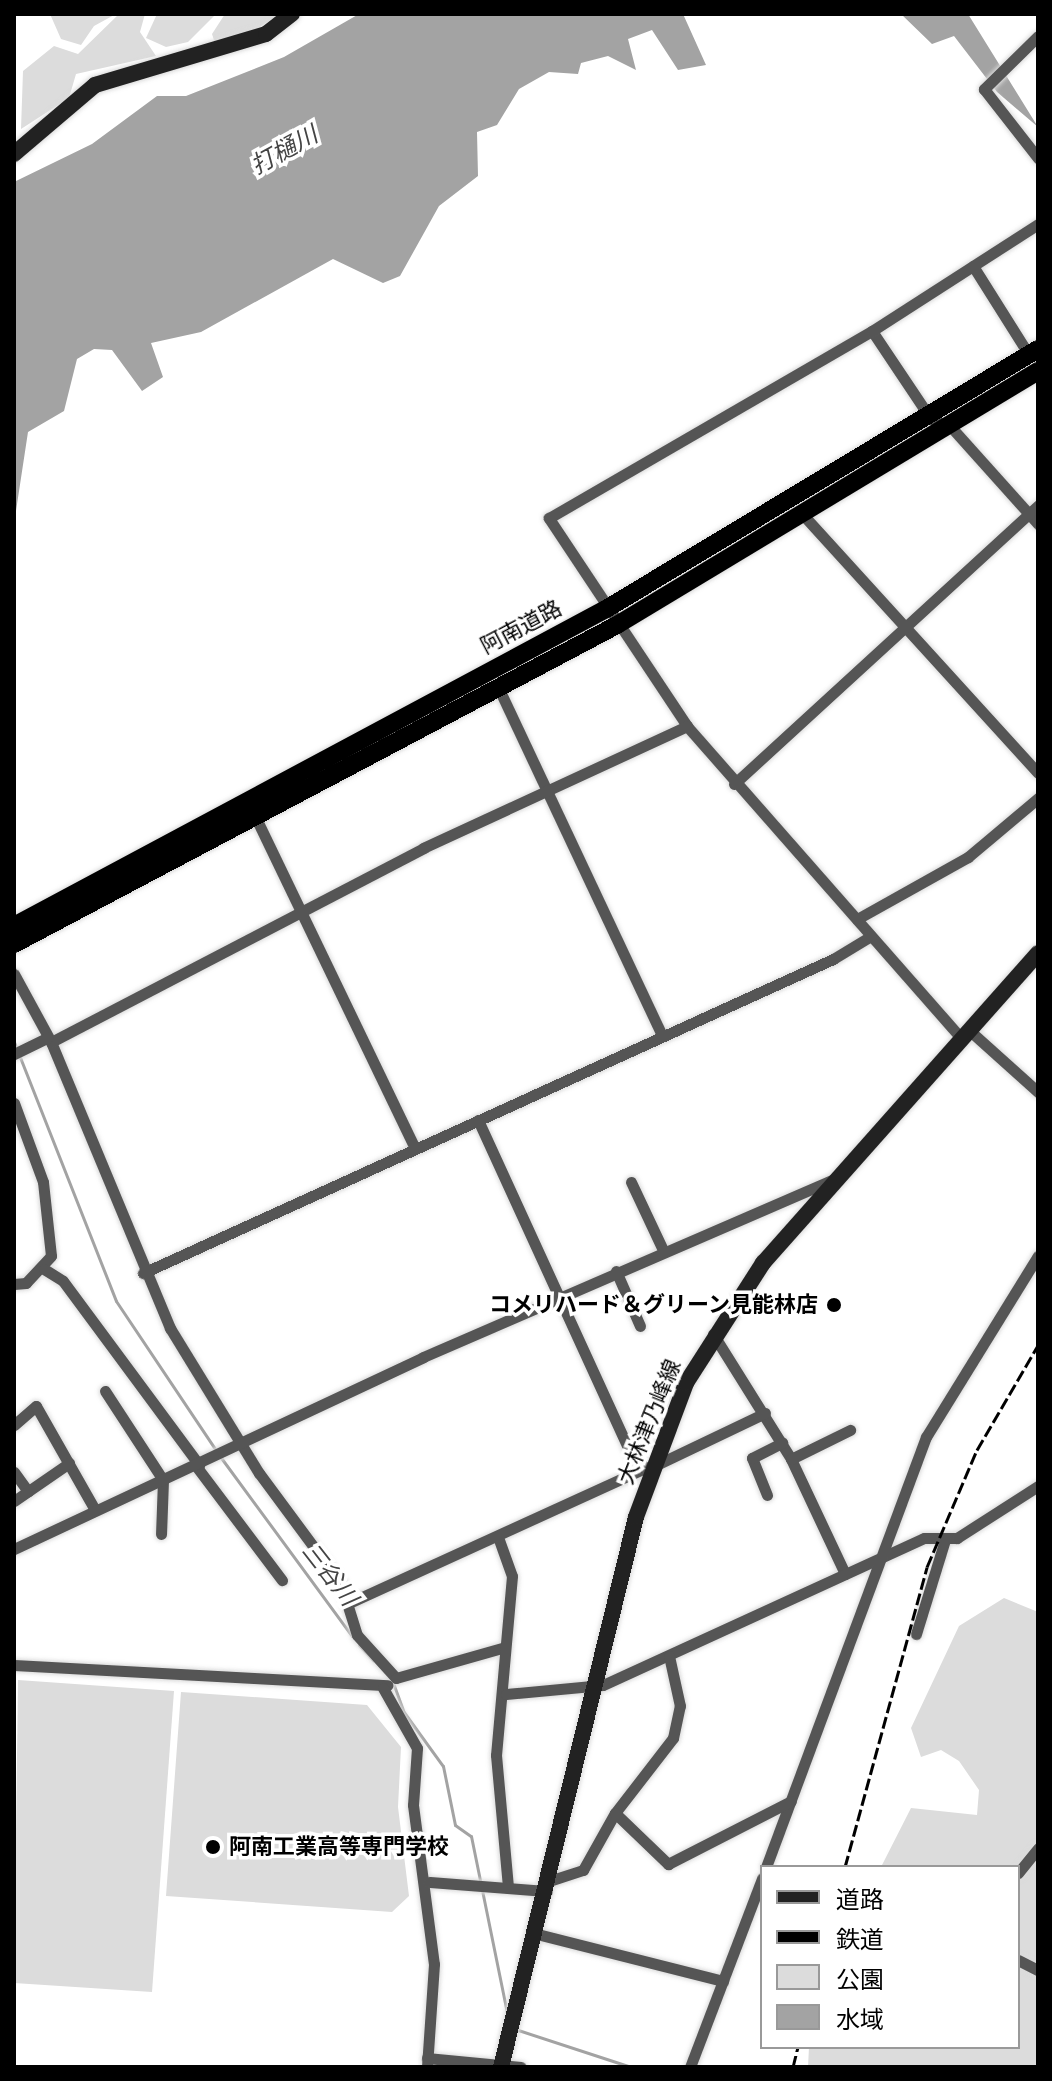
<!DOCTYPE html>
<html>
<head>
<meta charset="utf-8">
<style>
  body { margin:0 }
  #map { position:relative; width:1052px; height:2081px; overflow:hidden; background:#fff; font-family:Cabin,"Noto Sans JP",sans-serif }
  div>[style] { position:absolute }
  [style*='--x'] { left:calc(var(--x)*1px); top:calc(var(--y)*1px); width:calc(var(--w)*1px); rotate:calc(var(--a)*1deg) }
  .green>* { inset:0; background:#dcdcdc }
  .water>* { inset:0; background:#a3a3a3 }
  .stream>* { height:3px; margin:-1.5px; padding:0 1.5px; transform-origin:1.5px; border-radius:1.5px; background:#a3a3a3 }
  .roads { filter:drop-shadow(0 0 2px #dbdbdb) drop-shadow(0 0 2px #dbdbdb) }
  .minor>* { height:11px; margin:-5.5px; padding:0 5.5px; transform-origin:5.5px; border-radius:5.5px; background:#555 }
  .secondary>* { height:16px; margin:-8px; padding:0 8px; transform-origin:8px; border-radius:8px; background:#222 }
  .trunk>* { height:18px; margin:-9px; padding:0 9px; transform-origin:9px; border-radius:9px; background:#000 }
  .rail>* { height:3px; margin-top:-1.5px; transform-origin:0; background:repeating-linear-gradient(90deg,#000 0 12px,transparent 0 16px) }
  .dots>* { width:22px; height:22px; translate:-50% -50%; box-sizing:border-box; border:4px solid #fff; border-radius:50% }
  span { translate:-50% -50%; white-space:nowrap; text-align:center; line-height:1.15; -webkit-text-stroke:7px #fff; paint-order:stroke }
  .street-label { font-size:22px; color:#000 }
  .poi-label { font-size:22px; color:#000; font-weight:700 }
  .right { translate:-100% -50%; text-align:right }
  .left { translate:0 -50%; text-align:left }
  .water-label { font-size:24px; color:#444; font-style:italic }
  .frame { position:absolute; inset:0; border:16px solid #000; pointer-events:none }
  .legend { position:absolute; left:760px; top:1865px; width:260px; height:184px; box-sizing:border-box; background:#fff; border:2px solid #999; margin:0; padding:10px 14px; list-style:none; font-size:24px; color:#000 }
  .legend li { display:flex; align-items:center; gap:16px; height:40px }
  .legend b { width:40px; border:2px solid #999 }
</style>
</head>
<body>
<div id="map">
  <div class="green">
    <div style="clip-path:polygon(50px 14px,116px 14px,94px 26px,81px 45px,61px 39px)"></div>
    <div style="clip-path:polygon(119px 14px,145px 14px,140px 32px,156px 56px,76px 74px,69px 98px,21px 129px,23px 71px,54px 46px,78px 54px)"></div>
    <div style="clip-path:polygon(157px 14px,216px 14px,188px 42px,166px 47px,146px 38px)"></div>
    <div style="clip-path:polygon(225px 14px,280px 14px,250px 33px,215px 43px,212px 34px)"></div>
    <div style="clip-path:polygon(1004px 1598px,1038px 1612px,1038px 2067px,808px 2067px,809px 2047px,1018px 2047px,1018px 1867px,881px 1867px,911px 1808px,977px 1815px,979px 1790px,959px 1761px,941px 1750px,921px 1757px,911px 1728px,959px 1626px)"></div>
    <div style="clip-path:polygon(18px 1680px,174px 1691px,152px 1992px,14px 1983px)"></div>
    <div style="clip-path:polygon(181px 1692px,367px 1705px,401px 1747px,398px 1807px,409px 1896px,392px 1912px,166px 1896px)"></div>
  </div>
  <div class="water">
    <div style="clip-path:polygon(359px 14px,683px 14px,706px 65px,678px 70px,652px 30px,628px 39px,636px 70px,608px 56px,581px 63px,578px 74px,549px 72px,519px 89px,497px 125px,477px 132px,478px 176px,439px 206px,400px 276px,383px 283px,333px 259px,201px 332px,151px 343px,163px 377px,142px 391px,112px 350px,94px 349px,77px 359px,64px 411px,28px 432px,14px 524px,14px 182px,92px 144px,157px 96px,186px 96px,284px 57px)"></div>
    <div style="clip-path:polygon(901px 14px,968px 14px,1038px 127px,997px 92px,954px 36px,932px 44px)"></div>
  </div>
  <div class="stream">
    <div style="--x:14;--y:1042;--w:278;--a:68.5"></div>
    <div style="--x:116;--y:1301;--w:178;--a:56.2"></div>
    <div style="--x:219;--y:1455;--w:225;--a:53.7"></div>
    <div style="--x:359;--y:1645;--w:21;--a:47"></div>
    <div style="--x:392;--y:1680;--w:33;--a:70"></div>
    <div style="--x:403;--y:1711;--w:68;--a:54"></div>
    <div style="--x:443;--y:1766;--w:60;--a:78.5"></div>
    <div style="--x:455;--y:1825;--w:19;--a:35"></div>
    <div style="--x:471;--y:1836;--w:186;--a:78.5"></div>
    <div style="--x:518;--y:2030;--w:119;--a:18.1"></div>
  </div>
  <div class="roads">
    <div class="minor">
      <div style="--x:1038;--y:36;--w:76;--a:135.5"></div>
      <div style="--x:984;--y:89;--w:88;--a:52"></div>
      <div style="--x:973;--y:266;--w:105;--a:57.8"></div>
      <div style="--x:872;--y:331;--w:106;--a:56.2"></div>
      <div style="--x:931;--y:419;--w:22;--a:22"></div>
      <div style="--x:951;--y:427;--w:130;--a:48.1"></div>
      <div style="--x:805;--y:517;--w:346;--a:47.7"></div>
      <div style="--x:499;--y:689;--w:383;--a:64.8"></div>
      <div style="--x:734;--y:784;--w:413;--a:-42.5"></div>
      <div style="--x:255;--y:816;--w:369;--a:64.3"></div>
      <div style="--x:857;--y:919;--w:127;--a:-29.2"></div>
      <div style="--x:968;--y:857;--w:92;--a:-40.1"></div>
      <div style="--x:14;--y:974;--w:77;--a:61.4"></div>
      <div style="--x:51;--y:1042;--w:310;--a:67.4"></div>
      <div style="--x:170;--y:1328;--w:170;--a:58.5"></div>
      <div style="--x:259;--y:1473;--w:138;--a:53.5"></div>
      <div style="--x:341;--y:1584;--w:53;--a:72.6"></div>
      <div style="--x:357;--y:1635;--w:58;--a:47.8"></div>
      <div style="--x:396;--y:1678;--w:110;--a:-15.8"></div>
      <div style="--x:969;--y:1030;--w:93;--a:41.9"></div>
      <div style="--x:961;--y:1038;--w:415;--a:-131.3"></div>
      <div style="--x:687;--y:726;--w:250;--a:-123.6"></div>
      <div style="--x:549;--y:518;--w:373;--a:-30.1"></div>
      <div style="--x:872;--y:331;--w:197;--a:-32.8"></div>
      <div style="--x:51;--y:1042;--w:420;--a:-27.5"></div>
      <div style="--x:423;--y:848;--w:291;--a:-24.8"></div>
      <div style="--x:14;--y:1054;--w:37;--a:-26"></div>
      <div style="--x:14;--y:1103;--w:84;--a:69.8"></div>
      <div style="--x:43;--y:1182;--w:74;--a:83.8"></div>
      <div style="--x:51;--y:1256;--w:37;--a:133"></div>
      <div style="--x:26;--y:1283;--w:12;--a:175"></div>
      <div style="--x:478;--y:1120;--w:370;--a:65.4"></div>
      <div style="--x:632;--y:1456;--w:23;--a:41"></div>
      <div style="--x:631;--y:1182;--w:75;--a:64.8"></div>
      <div style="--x:44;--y:1269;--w:22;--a:32"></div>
      <div style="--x:63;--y:1281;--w:229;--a:53.5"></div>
      <div style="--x:616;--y:1271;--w:60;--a:66.4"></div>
      <div style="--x:143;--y:1273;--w:758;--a:-24.47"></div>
      <div style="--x:833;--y:959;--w:44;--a:-31.2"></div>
      <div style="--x:713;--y:1334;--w:147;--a:58"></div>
      <div style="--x:791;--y:1459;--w:127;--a:64.8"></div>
      <div style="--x:105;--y:1391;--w:106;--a:56.9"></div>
      <div style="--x:163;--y:1480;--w:54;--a:92.1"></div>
      <div style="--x:14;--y:1425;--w:29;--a:-41"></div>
      <div style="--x:36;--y:1406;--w:117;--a:60.4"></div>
      <div style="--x:791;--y:1459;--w:66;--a:-26.2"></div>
      <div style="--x:196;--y:1466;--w:143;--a:53"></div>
      <div style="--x:654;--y:1466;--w:123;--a:-25.5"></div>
      <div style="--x:14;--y:1472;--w:24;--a:54"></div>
      <div style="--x:767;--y:1495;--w:40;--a:-112"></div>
      <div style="--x:752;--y:1458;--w:34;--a:-27"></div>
      <div style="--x:14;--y:1501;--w:67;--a:-34.6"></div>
      <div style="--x:498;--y:1537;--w:41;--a:70.3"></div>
      <div style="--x:512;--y:1576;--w:180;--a:95.1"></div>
      <div style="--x:496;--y:1755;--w:133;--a:84.8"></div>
      <div style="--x:14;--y:1549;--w:452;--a:-25.1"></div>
      <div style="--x:423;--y:1357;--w:450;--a:-23.4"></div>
      <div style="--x:349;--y:1603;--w:321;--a:-24.5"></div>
      <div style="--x:916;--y:1634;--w:98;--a:-72.9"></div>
      <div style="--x:14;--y:1665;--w:374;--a:3.1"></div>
      <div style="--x:383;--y:1688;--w:69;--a:60.5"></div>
      <div style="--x:417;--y:1748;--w:57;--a:94"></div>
      <div style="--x:413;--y:1805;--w:160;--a:82.5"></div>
      <div style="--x:434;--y:1964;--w:103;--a:93.9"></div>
      <div style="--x:506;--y:1694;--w:97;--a:-5.3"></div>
      <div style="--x:603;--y:1685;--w:353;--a:-24.6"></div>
      <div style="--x:924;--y:1538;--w:33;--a:0"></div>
      <div style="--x:957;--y:1538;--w:96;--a:-32.7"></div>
      <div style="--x:615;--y:1813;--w:95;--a:-52.3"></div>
      <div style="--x:673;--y:1738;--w:33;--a:-78"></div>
      <div style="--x:680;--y:1706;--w:51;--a:-102.4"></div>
      <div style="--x:766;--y:1867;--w:459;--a:-69.6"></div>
      <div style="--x:926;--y:1437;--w:213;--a:-58.3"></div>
      <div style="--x:1018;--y:1873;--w:32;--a:-51"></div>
      <div style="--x:549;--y:1881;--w:36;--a:-18"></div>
      <div style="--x:583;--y:1870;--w:65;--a:-60.7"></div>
      <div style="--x:615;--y:1813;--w:74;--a:43.9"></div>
      <div style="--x:668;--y:1864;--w:138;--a:-27.1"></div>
      <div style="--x:429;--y:1882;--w:118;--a:4.4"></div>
      <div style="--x:537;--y:1934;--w:192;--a:14.2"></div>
      <div style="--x:1018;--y:1960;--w:22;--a:27"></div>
      <div style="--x:427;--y:2058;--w:94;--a:5.5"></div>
      <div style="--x:690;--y:2067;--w:202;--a:-69.1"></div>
    </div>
    <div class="secondary">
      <div style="--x:14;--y:154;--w:106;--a:-40.4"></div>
      <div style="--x:95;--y:85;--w:178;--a:-16.6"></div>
      <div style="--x:266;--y:34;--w:33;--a:-38"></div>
      <div style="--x:501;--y:2067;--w:566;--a:-76.21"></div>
      <div style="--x:636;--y:1517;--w:143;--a:-69.5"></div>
      <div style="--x:686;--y:1383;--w:143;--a:-57.3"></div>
      <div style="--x:763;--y:1263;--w:414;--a:-48.4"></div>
    </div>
    <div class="trunk">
      <div style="--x:14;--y:926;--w:672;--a:-28.17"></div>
      <div style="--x:606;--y:609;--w:504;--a:-31.04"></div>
      <div style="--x:14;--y:944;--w:682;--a:-27.88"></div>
      <div style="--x:617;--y:625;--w:492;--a:-31.1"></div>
    </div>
  </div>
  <div class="rail">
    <div style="--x:845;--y:1867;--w:311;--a:-74.7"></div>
    <div style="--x:927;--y:1567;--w:127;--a:-66.9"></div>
    <div style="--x:977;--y:1450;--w:121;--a:-59.8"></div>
    <div style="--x:793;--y:2067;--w:21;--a:-76"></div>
  </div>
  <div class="dots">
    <div style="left:834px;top:1305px;background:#000"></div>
    <div style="left:213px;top:1847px;background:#000"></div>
  </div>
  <div class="street-label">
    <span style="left:521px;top:627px;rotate:-28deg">阿南道路</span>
    <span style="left:649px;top:1422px;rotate:-68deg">大林津乃峰線</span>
  </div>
  <div class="poi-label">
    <span class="right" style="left:818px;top:1305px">コメリハード＆グリーン見能林店</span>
    <span class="left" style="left:229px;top:1847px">阿南工業高等専門学校</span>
  </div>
  <div class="water-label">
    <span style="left:284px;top:150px;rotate:-29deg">打樋川</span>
    <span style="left:330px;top:1574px;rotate:52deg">三谷川</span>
  </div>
  <div class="frame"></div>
  <ul class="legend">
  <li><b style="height:10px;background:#222"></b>道路</li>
  <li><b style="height:10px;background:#000"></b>鉄道</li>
  <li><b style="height:22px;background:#dcdcdc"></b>公園</li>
  <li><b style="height:22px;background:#a3a3a3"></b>水域</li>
  </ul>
</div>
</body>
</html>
